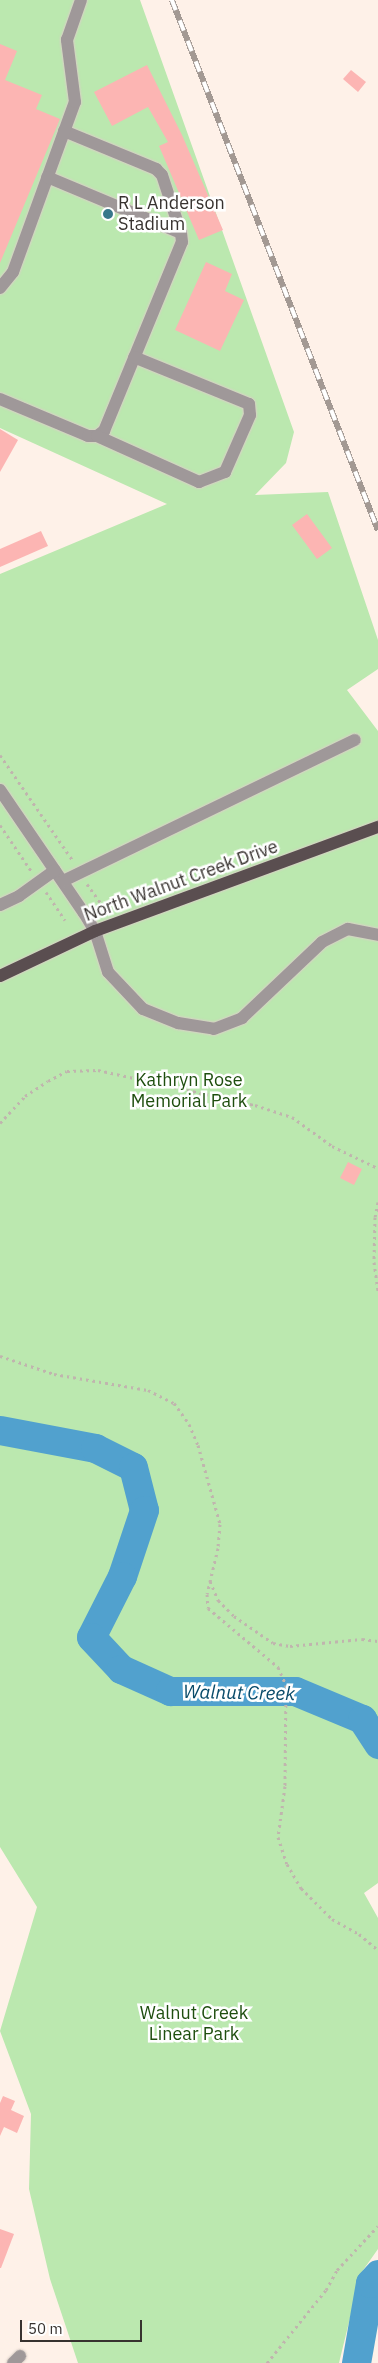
<!DOCTYPE html>
<html>
<head>
<meta charset="utf-8">
<style>
  body { margin:0 }
  #map { position:relative; width:378px; height:2363px; overflow:hidden; background:#fef1e8; font-family:"IBM Plex Sans",sans-serif }
  div>[style] { position:absolute }
  [style*='--x'] { left:calc(var(--x)*1px); top:calc(var(--y)*1px); width:calc(var(--w)*1px); rotate:calc(var(--a)*1deg) }
  .green>* { inset:0; background:#bbe8af }
  .river>* { height:29px; margin:-14.5px; padding:0 14.5px; transform-origin:14.5px; border-radius:14.5px; background:#51a1ce }
  .building>* { inset:0; background:#fcb5b3 }
  .path>* { height:3px; margin-top:-1.5px; transform-origin:0; background:repeating-linear-gradient(90deg,#c0b5ae 0 2.5px,transparent 0 6.5px) }
  .roads { filter:drop-shadow(0 0 1px #dacfc7) drop-shadow(0 0 1px #dacfc7) }
  .minor>* { height:12px; margin:-6px; padding:0 6px; transform-origin:6px; border-radius:6px; background:#9f9899 }
  .major>* { height:12px; margin:-6px; padding:0 6px; transform-origin:6px; border-radius:6px; background:#5a4e50 }
  .rail>* { height:5.5px; margin-top:-2.75px; transform-origin:0; background:repeating-linear-gradient(90deg,#fff 0 11px,#a39993 0 22px); box-sizing:border-box; border-block:1px solid #a39993 }
  .dots>* { width:14px; height:14px; translate:-50% -50%; box-sizing:border-box; border:2px solid #fff; border-radius:50% }
  span { translate:-50% -50%; white-space:nowrap; text-align:center; line-height:1.15; -webkit-text-stroke:5px #fff; paint-order:stroke }
  .poi-label { font-size:18px; color:#37322f }
  .left { translate:0 -50%; text-align:left }
  .street-label { font-size:18px; color:#37322f }
  .park-label { font-size:18px; color:#1e4e0e }
  .water-label { font-size:19px; color:#094b6a; font-style:italic }
  .scale { position:absolute; left:20px; top:2320px; width:122px; height:22px; box-sizing:border-box; border:2px solid #37322f; border-top:0; padding-left:6px; font-size:15px; line-height:18px; white-space:nowrap; color:#37322f; -webkit-text-stroke:4px #fff; paint-order:stroke }
</style>
</head>
<body>
<div id="map">
  <div class="green">
    <div style="clip-path:polygon(0 0,140px 0,294px 432px,286px 463px,255px 495px,328px 492px,378px 640px,378px 669px,347px 690px,378px 731px,378px 1883px,364px 1893px,378px 1918px,378px 2249px,361px 2273px,339px 2363px,78px 2363px,50px 2279px,29px 2189px,31px 2114px,0 2031px,37px 1907px,0 1847px,0 574px,167px 504px,0 428px)"></div>
  </div>
  <div class="river">
    <div style="--x:0;--y:1430;--w:97;--a:10.7"></div>
    <div style="--x:95;--y:1448;--w:42;--a:26.6"></div>
    <div style="--x:133;--y:1467;--w:44;--a:75.7"></div>
    <div style="--x:144;--y:1510;--w:70;--a:108.4"></div>
    <div style="--x:122;--y:1576;--w:68;--a:116.9"></div>
    <div style="--x:91;--y:1637;--w:44;--a:46.8"></div>
    <div style="--x:121;--y:1669;--w:54;--a:24.2"></div>
    <div style="--x:170;--y:1691;--w:125;--a:0"></div>
    <div style="--x:295;--y:1691;--w:73;--a:22.7"></div>
    <div style="--x:362;--y:1719;--w:30;--a:57"></div>
    <div style="--x:356;--y:2363;--w:81;--a:-80.1"></div>
    <div style="--x:370;--y:2283;--w:12;--a:-48"></div>
  </div>
  <div class="building">
    <div style="clip-path:polygon(0 44px,17px 51px,5px 80px,42px 95px,36px 109px,60px 119px,0 263px)"></div>
    <div style="clip-path:polygon(147px 65px,182px 135px,223px 230px,199px 240px,159px 146px,168px 142px,148px 107px,112px 126px,94px 92px)"></div>
    <div style="clip-path:polygon(351px 70px,366px 82px,358px 92px,343px 79px)"></div>
    <div style="clip-path:polygon(206px 262px,232px 274px,225px 291px,244px 300px,220px 351px,175px 330px)"></div>
    <div style="clip-path:polygon(0 429px,18px 440px,0 472px)"></div>
    <div style="clip-path:polygon(307px 514px,332px 548px,317px 559px,292px 525px)"></div>
    <div style="clip-path:polygon(41px 531px,48px 546px,0 567px,0 549px)"></div>
    <div style="clip-path:polygon(348px 1162px,362px 1169px,354px 1185px,340px 1178px)"></div>
    <div style="clip-path:polygon(3px 2096px,15px 2101px,11px 2110px,24px 2116px,17px 2133px,4px 2127px,0 2136px,0 2103px)"></div>
    <div style="clip-path:polygon(0 2229px,14px 2234px,1px 2268px,0 2268px)"></div>
  </div>
  <div class="path">
    <div style="--x:0;--y:755;--w:129;--a:55.4"></div>
    <div style="--x:0;--y:825;--w:57;--a:55.8"></div>
    <div style="--x:87;--y:884;--w:26;--a:54"></div>
    <div style="--x:46;--y:892;--w:34;--a:56"></div>
    <div style="--x:0;--y:1123;--w:37;--a:-47"></div>
    <div style="--x:25;--y:1096;--w:27;--a:-33"></div>
    <div style="--x:48;--y:1081;--w:21;--a:-28"></div>
    <div style="--x:67;--y:1071;--w:31;--a:-2"></div>
    <div style="--x:98;--y:1070;--w:161;--a:12.6"></div>
    <div style="--x:255;--y:1105;--w:39;--a:18"></div>
    <div style="--x:292;--y:1117;--w:49;--a:35.9"></div>
    <div style="--x:332;--y:1146;--w:51;--a:25.6"></div>
    <div style="--x:378;--y:1202;--w:15;--a:101"></div>
    <div style="--x:375;--y:1217;--w:45;--a:91.3"></div>
    <div style="--x:374;--y:1262;--w:29;--a:82"></div>
    <div style="--x:0;--y:1356;--w:57;--a:18.4"></div>
    <div style="--x:54;--y:1374;--w:95;--a:9.7"></div>
    <div style="--x:148;--y:1390;--w:29;--a:27"></div>
    <div style="--x:174;--y:1403;--w:26;--a:54"></div>
    <div style="--x:189;--y:1424;--w:23;--a:67"></div>
    <div style="--x:198;--y:1445;--w:82;--a:74.4"></div>
    <div style="--x:220;--y:1524;--w:24;--a:95"></div>
    <div style="--x:218;--y:1548;--w:47;--a:103.4"></div>
    <div style="--x:207;--y:1594;--w:14;--a:86"></div>
    <div style="--x:208;--y:1608;--w:92;--a:40.1"></div>
    <div style="--x:278;--y:1667;--w:20;--a:66"></div>
    <div style="--x:286;--y:1685;--w:101;--a:90.6"></div>
    <div style="--x:285;--y:1786;--w:51;--a:97.8"></div>
    <div style="--x:278;--y:1837;--w:28;--a:72"></div>
    <div style="--x:287;--y:1864;--w:28;--a:60"></div>
    <div style="--x:301;--y:1888;--w:44;--a:45"></div>
    <div style="--x:332;--y:1919;--w:31;--a:29"></div>
    <div style="--x:359;--y:1934;--w:25;--a:40"></div>
    <div style="--x:210;--y:1581;--w:21;--a:67"></div>
    <div style="--x:218;--y:1600;--w:23;--a:45"></div>
    <div style="--x:234;--y:1616;--w:47;--a:34.7"></div>
    <div style="--x:273;--y:1643;--w:17;--a:10"></div>
    <div style="--x:290;--y:1646;--w:72;--a:-5.6"></div>
    <div style="--x:362;--y:1639;--w:16;--a:7"></div>
    <div style="--x:267;--y:2363;--w:94;--a:-51.1"></div>
    <div style="--x:326;--y:2290;--w:23;--a:-61"></div>
    <div style="--x:337;--y:2270;--w:60;--a:-47"></div>
  </div>
  <div class="roads">
    <div class="minor">
      <div style="--x:64;--y:131;--w:100;--a:22.4"></div>
      <div style="--x:156;--y:169;--w:8;--a:45"></div>
      <div style="--x:162;--y:175;--w:61;--a:71.9"></div>
      <div style="--x:0;--y:288;--w:21;--a:-51"></div>
      <div style="--x:13;--y:272;--w:181;--a:-70"></div>
      <div style="--x:75;--y:102;--w:63;--a:-97.4"></div>
      <div style="--x:67;--y:40;--w:42;--a:-70.7"></div>
      <div style="--x:0;--y:399;--w:95;--a:22.8"></div>
      <div style="--x:88;--y:436;--w:9;--a:0"></div>
      <div style="--x:97;--y:436;--w:9;--a:-36"></div>
      <div style="--x:104;--y:431;--w:204;--a:-67.6"></div>
      <div style="--x:182;--y:242;--w:9;--a:-96"></div>
      <div style="--x:181;--y:233;--w:145;--a:-157.3"></div>
      <div style="--x:97;--y:436;--w:112;--a:24.3"></div>
      <div style="--x:199;--y:482;--w:28;--a:-21"></div>
      <div style="--x:225;--y:472;--w:62;--a:-66.3"></div>
      <div style="--x:250;--y:415;--w:11;--a:-95"></div>
      <div style="--x:249;--y:404;--w:124;--a:-157.8"></div>
      <div style="--x:0;--y:790;--w:149;--a:55.7"></div>
      <div style="--x:84;--y:913;--w:21;--a:59"></div>
      <div style="--x:95;--y:931;--w:43;--a:72.4"></div>
      <div style="--x:108;--y:972;--w:51;--a:46.6"></div>
      <div style="--x:143;--y:1009;--w:38;--a:22"></div>
      <div style="--x:178;--y:1023;--w:36;--a:9"></div>
      <div style="--x:214;--y:1029;--w:30;--a:-21"></div>
      <div style="--x:242;--y:1018;--w:110;--a:-43.5"></div>
      <div style="--x:322;--y:942;--w:29;--a:-27"></div>
      <div style="--x:348;--y:929;--w:31;--a:11"></div>
      <div style="--x:63;--y:881;--w:324;--a:-25.8"></div>
      <div style="--x:0;--y:905;--w:21;--a:-25"></div>
      <div style="--x:19;--y:896;--w:44;--a:-35.8"></div>
      <div style="--x:13;--y:2363;--w:10;--a:-45"></div>
    </div>
    <div class="major">
      <div style="--x:0;--y:976;--w:105;--a:-25.3"></div>
      <div style="--x:95;--y:931;--w:302;--a:-20.2"></div>
    </div>
  </div>
  <div class="rail">
    <div style="--x:172;--y:0;--w:569;--a:68.76"></div>
  </div>
  <div class="dots">
    <div style="left:108px;top:214px;background:#37788b"></div>
  </div>
  <div class="poi-label">
    <span class="left" style="left:118px;top:214px">R L Anderson<br>Stadium</span>
  </div>
  <div class="street-label">
    <span style="left:181px;top:881px;rotate:-20deg">North Walnut Creek Drive</span>
  </div>
  <div class="park-label">
    <span style="left:189px;top:1091px">Kathryn Rose<br>Memorial Park</span>
    <span style="left:194px;top:2024px">Walnut Creek<br>Linear Park</span>
  </div>
  <div class="water-label">
    <span style="left:239px;top:1693px;rotate:1deg">Walnut Creek</span>
  </div>
  <div class="scale">50 m</div>
</div>
</body>
</html>
